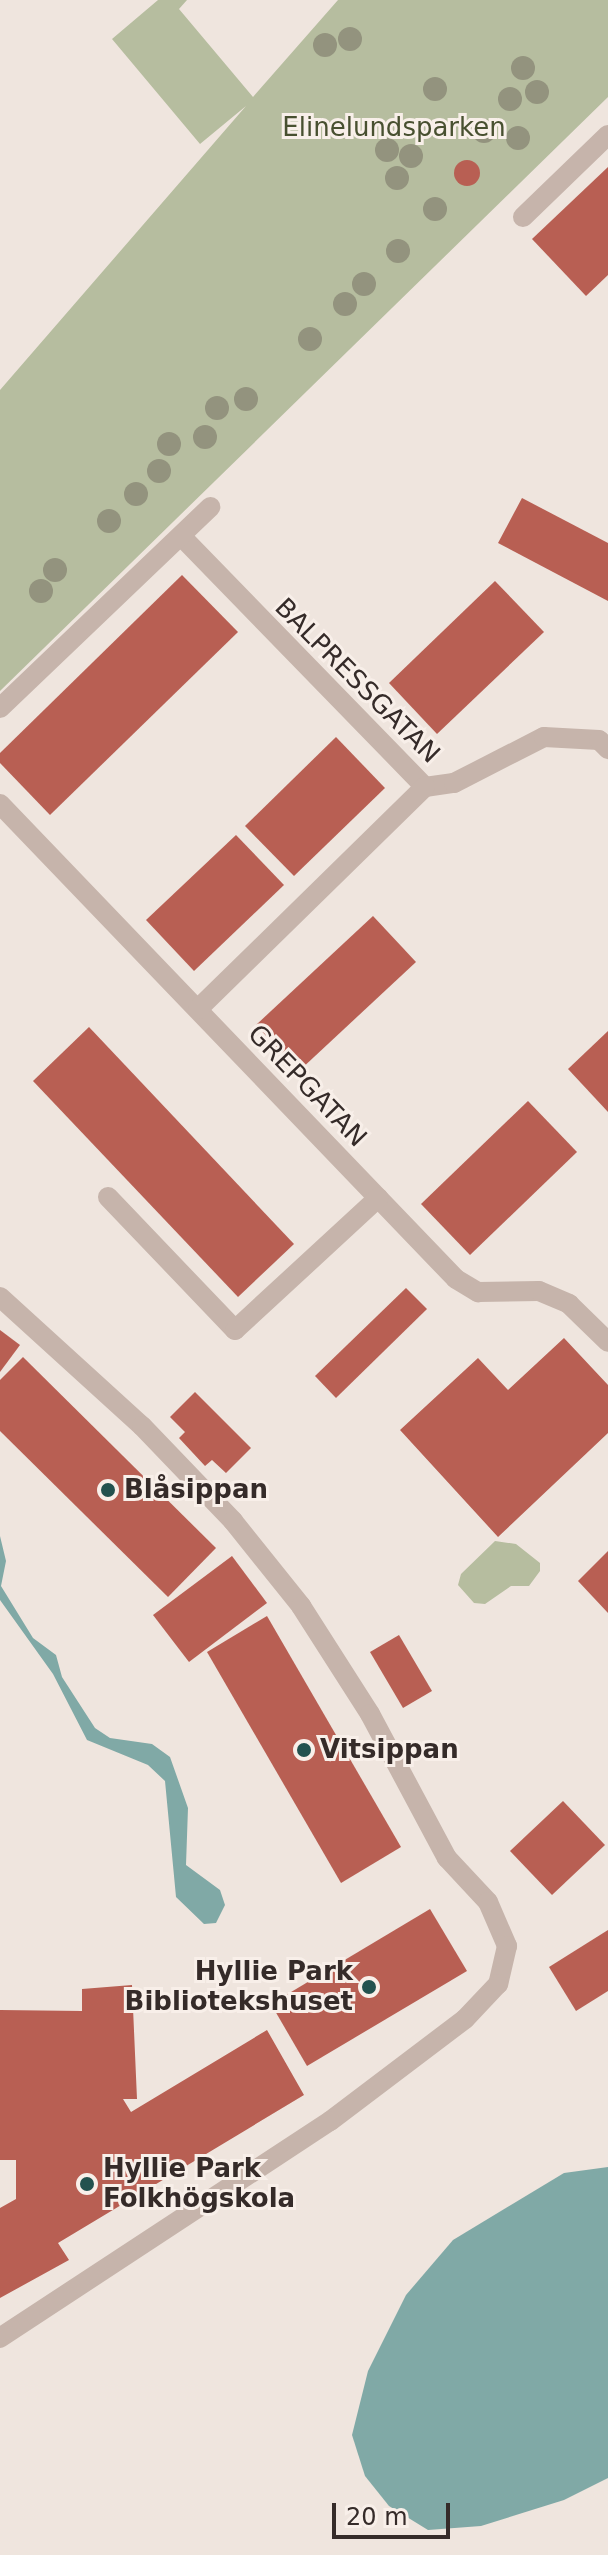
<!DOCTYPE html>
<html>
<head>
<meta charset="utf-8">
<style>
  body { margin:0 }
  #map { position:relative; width:608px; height:2555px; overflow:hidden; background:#efe5de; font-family:"DejaVu Sans",sans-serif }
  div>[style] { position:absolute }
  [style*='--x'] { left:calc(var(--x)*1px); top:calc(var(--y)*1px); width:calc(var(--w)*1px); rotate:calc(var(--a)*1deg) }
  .green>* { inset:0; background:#b6bd9f }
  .water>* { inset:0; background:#80a9a6 }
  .building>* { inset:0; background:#b85f53 }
  .round { border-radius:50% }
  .minor>* { height:20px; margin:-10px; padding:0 10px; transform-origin:10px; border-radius:10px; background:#c6b4ab }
  .trees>* { width:24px; height:24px; margin:-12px; border-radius:50%; background:#93937e }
  .dots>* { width:22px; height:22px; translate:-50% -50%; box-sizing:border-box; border:4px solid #f8efe9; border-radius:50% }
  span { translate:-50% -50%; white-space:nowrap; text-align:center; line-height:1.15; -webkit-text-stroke:6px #f8efe9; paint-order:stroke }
  .park-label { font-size:26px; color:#485030 }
  .street-label { font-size:26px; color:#352b29 }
  .poi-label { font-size:26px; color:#352b29; font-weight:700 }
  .left { translate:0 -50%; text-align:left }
  .right { translate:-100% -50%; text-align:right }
  .scale { position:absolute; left:332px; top:2503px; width:118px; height:36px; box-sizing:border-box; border:4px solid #352b29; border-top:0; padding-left:10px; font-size:24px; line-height:28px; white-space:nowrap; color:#352b29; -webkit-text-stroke:6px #f8efe9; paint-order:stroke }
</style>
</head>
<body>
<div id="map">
  <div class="green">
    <div style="clip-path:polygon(158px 0,187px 0,179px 9px,253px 97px,338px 0,608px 0,608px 97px,0 691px,0 390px,246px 106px,200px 144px,112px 39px)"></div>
    <div style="clip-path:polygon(495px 1541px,516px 1544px,540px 1563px,540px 1571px,529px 1586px,511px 1586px,485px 1604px,474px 1603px,458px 1585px,461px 1574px)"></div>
  </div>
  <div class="water">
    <div style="clip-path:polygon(0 1536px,6px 1561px,1px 1586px,33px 1638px,56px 1655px,62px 1677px,95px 1728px,110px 1738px,152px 1744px,170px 1757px,188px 1808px,186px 1865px,220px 1890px,225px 1905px,216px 1923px,204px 1924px,176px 1897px,165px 1781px,148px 1765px,87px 1740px,53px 1674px,0 1600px)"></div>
    <div style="clip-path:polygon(608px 2167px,608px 2478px,564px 2500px,481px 2526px,428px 2530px,389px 2506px,365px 2476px,352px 2435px,368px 2371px,406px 2295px,453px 2240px,564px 2173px)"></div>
  </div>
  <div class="building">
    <div class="round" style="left:454px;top:160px;width:26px;height:26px"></div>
    <div style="clip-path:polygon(608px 167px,608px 275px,586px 296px,532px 239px)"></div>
    <div style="clip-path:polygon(522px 498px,608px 543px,608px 601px,498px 543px)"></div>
    <div style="clip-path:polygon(182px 575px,238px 632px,50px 815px,0 763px,0 753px)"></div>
    <div style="clip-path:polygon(495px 581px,544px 632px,437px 734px,389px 683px)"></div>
    <div style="clip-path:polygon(336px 737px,385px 788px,294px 876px,245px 826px)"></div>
    <div style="clip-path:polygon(236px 835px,284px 885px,194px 971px,146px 920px)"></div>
    <div style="clip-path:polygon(373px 916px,416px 962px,299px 1071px,256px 1025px)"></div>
    <div style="clip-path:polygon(89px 1027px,294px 1244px,238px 1297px,33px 1081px)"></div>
    <div style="clip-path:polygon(608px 1031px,608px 1112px,568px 1069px)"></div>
    <div style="clip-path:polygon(528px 1101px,577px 1152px,470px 1255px,421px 1204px)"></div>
    <div style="clip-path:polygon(406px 1288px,427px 1309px,336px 1398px,315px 1376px)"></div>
    <div style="clip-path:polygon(0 1330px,20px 1345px,0 1372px)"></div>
    <div style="clip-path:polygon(564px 1338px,608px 1385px,608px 1433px,498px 1537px,400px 1430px,478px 1358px,508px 1390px)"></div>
    <div style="clip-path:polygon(23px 1357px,216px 1548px,168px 1597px,0 1431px,0 1380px)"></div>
    <div style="clip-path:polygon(195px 1392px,251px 1448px,226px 1473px,212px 1460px,205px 1466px,179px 1438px,185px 1432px,170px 1417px)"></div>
    <div style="clip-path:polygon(608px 1551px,608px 1613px,578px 1581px)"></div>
    <div style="clip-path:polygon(232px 1556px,267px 1603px,189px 1662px,153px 1615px)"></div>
    <div style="clip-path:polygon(267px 1616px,401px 1847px,341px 1883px,207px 1652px)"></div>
    <div style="clip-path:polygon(399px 1635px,432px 1691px,403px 1708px,370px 1652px)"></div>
    <div style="clip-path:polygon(563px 1801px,605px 1845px,552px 1895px,510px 1851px)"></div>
    <div style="clip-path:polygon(430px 1909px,467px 1971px,307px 2066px,271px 2004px)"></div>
    <div style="clip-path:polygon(608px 1930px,608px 1991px,576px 2011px,549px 1967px)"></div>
    <div style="clip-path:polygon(132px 1985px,137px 2099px,123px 2099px,131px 2112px,267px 2030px,304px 2095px,58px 2243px,69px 2260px,0 2298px,0 2208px,16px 2199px,16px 2160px,0 2160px,0 2010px,82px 2011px,82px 1989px)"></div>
  </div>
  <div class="minor">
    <div style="--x:523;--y:217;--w:118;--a:-44"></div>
    <div style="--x:182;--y:537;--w:349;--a:45.8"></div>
    <div style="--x:425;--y:787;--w:29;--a:-8"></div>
    <div style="--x:454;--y:783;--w:101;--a:-27.1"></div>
    <div style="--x:544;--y:737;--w:55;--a:3.1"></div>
    <div style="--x:599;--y:740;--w:13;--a:45"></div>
    <div style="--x:0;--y:708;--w:291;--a:-43.7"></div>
    <div style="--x:0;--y:804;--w:658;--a:46.17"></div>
    <div style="--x:456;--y:1279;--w:26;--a:31"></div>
    <div style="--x:478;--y:1292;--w:61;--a:-0.9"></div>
    <div style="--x:539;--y:1291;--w:33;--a:23"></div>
    <div style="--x:569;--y:1304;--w:54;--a:44.3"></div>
    <div style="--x:198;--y:1009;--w:318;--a:-44.4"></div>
    <div style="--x:108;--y:1197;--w:184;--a:46.3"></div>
    <div style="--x:235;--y:1330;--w:195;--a:-42.7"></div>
    <div style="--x:0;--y:1297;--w:192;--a:42.3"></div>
    <div style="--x:142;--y:1426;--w:132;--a:46.2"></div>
    <div style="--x:233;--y:1521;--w:109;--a:51.3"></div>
    <div style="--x:301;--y:1606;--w:128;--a:57.4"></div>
    <div style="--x:370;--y:1714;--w:163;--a:61.9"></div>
    <div style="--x:447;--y:1858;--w:60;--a:47"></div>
    <div style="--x:488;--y:1902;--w:48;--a:66.6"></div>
    <div style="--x:507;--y:1946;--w:39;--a:103"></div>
    <div style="--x:498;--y:1984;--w:48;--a:133.3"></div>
    <div style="--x:465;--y:2019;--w:169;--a:142.9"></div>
    <div style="--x:330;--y:2121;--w:395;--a:146.7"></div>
  </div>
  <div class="trees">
    <div style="left:350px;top:39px"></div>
    <div style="left:325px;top:45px"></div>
    <div style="left:523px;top:68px"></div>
    <div style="left:435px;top:89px"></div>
    <div style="left:537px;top:92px"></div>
    <div style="left:510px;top:99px"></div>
    <div style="left:484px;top:131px"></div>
    <div style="left:518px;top:138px"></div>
    <div style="left:387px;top:150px"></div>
    <div style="left:411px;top:156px"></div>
    <div style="left:397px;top:178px"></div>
    <div style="left:435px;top:209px"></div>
    <div style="left:398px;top:251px"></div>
    <div style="left:364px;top:284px"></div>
    <div style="left:345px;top:304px"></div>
    <div style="left:310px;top:339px"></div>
    <div style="left:246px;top:399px"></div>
    <div style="left:217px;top:408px"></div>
    <div style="left:205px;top:437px"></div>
    <div style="left:169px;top:444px"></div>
    <div style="left:159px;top:471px"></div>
    <div style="left:136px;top:494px"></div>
    <div style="left:109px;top:521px"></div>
    <div style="left:55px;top:570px"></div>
    <div style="left:41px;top:591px"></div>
  </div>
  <div class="dots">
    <div style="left:108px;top:1490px;background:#23524f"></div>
    <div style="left:304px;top:1750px;background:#23524f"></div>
    <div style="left:369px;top:1987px;background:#23524f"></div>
    <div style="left:87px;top:2184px;background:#23524f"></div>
  </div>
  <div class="park-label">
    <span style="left:394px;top:128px">Elinelundsparken</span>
  </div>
  <div class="street-label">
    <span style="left:357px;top:681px;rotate:45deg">BALPRESSGATAN</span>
    <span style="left:307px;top:1086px;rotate:46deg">GREPGATAN</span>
  </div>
  <div class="poi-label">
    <span class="left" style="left:124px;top:1490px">Blåsippan</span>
    <span class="left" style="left:320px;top:1750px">Vitsippan</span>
    <span class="right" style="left:353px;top:1987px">Hyllie Park<br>Bibliotekshuset</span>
    <span class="left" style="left:103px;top:2184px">Hyllie Park<br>Folkhögskola</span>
  </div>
  <div class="scale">20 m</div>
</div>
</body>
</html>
